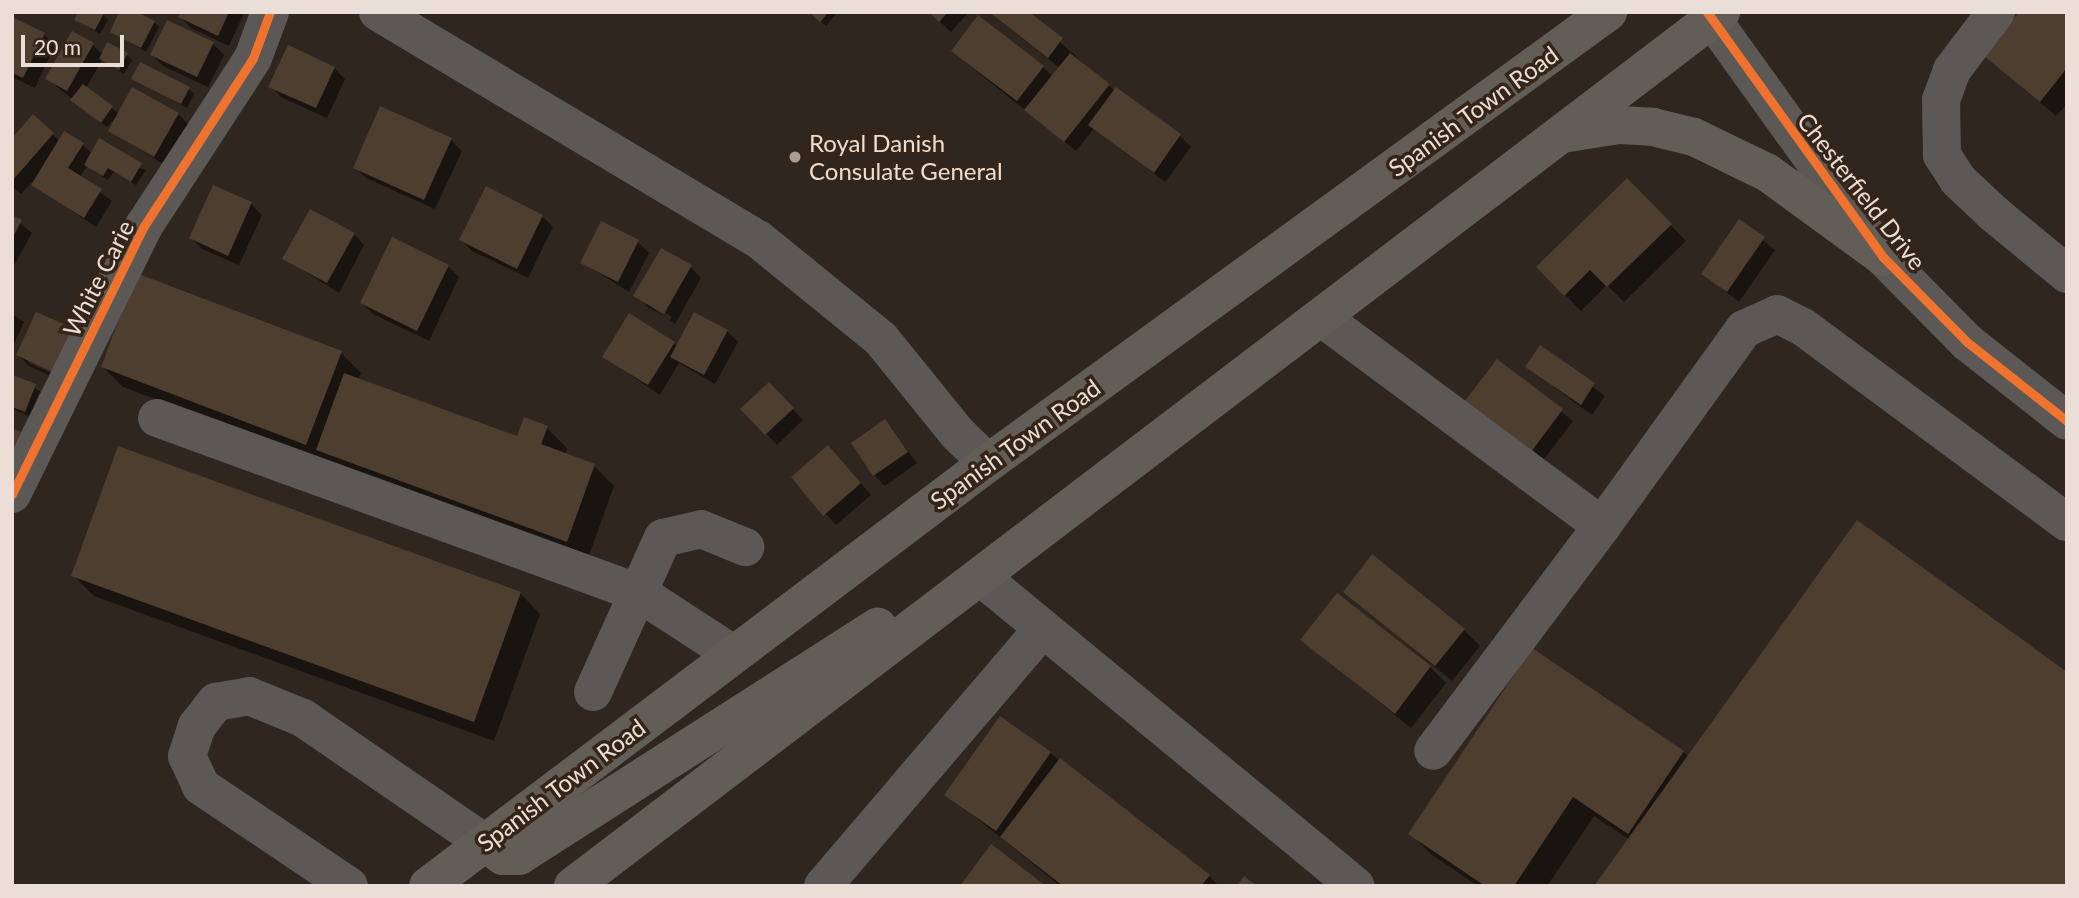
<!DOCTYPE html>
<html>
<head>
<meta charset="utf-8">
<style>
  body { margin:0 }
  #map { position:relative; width:2079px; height:898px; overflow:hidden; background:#2f261f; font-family:Lato,sans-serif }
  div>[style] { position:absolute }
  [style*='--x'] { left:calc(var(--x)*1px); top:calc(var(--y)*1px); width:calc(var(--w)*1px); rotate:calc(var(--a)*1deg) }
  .shadow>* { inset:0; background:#0007 }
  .building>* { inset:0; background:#4e3e30 }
  .minor>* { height:38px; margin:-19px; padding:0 19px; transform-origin:19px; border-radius:19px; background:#5b5855 }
  .highway>* { height:38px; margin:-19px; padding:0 19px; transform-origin:19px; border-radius:19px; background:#635d58 }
  .cycleway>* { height:9px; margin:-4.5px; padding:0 4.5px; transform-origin:4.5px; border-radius:4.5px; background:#ef722f }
  .dots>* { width:19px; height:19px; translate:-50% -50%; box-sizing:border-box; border:4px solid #352519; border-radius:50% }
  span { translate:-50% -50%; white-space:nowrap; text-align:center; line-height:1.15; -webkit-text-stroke:7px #352519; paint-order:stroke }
  .street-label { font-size:24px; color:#eaded6 }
  .poi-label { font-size:24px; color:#eaded6 }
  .left { translate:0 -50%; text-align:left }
  .frame { position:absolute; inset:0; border:14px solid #eaded6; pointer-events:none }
  .scale { position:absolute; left:21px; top:35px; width:103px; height:32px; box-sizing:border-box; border:4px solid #eaded6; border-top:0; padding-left:9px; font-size:21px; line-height:24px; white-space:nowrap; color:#eaded6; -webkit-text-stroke:5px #352519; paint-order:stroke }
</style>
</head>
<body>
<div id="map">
  <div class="shadow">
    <div style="clip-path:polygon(183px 12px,243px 12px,244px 13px,229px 46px,191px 28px,180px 17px)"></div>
    <div style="clip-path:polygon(811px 12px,838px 12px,826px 26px)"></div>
    <div style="clip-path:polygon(930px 12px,969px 12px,951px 32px)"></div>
    <div style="clip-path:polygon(989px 12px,1026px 12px,1115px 91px,1180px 136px,1191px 147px,1165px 182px,1094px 128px,1076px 151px,964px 61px,953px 50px,1043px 67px,1053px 77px,1060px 68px)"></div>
    <div style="clip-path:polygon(2067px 12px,2067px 104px,2056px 116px,1986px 56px)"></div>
    <div style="clip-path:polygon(103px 15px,108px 20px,100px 34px,76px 19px)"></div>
    <div style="clip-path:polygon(12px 19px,44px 34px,55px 45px,35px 88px,12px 77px)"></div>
    <div style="clip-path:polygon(154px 22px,159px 27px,146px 52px,112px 32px)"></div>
    <div style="clip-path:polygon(213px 44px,224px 55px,208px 87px,163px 66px,152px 55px)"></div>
    <div style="clip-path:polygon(93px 45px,103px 55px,127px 55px,132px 60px,124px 74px,102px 60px,86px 88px,119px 114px,178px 114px,189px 125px,166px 166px,110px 130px,118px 115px,107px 127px,47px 79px)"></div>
    <div style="clip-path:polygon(334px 68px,345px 79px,327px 118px,281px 97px,271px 86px)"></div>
    <div style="clip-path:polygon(134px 78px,189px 89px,194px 94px,187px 108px)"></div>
    <div style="clip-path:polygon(52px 134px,60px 141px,82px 144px,92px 154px,146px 170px,136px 185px,114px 172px,108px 180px,87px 166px,80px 177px,112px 201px,96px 227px,31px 183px,21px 194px,12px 186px,12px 141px)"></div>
    <div style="clip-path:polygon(451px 140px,462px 151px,435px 209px,366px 178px,355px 167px)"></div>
    <div style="clip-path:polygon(1627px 180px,1686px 241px,1624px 302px,1607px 285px,1581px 311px,1538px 267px)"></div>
    <div style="clip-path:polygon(251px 204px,262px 215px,239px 265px,202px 249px,191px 238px)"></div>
    <div style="clip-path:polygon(542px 216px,553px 227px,528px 278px,472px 251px,461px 240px)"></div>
    <div style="clip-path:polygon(12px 217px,32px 233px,12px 269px)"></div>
    <div style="clip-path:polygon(1739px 221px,1775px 250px,1739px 302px,1703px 274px)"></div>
    <div style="clip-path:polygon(354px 234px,364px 245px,339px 293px,285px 259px)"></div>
    <div style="clip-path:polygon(392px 240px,448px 266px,459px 277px,429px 341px,373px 314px,362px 303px)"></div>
    <div style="clip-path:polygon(638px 242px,649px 253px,629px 292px,582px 262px)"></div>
    <div style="clip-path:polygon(evenodd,691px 267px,701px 278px,675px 324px,636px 296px,691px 267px,646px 301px,672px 317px,670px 320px,646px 306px,646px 301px)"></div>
    <div style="clip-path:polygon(12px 314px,24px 322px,13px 346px,12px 346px)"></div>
    <div style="clip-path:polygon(evenodd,37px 314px,74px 331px,85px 342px,66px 383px,29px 366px,18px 355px,37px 314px,29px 359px,64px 375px,62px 378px,29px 363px,29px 359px)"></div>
    <div style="clip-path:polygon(727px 331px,738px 342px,715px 384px,679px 363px,660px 395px,604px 357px,674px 343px,678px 347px)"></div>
    <div style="clip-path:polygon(1540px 348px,1605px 396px,1592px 415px,1527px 367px)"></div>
    <div style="clip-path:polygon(341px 353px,361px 373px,358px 380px,518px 438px,547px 428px,567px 448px,565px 455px,594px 466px,614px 486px,587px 561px,123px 387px,103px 367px)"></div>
    <div style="clip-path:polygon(1497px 361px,1573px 421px,1542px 462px,1478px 413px)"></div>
    <div style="clip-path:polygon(12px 377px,40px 391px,30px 416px,12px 409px)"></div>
    <div style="clip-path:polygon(780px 395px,803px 420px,777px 445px,743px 409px)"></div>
    <div style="clip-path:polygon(885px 421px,917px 463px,885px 486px,874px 475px)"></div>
    <div style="clip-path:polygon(839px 458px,871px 495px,836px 525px,793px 477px)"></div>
    <div style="clip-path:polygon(73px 575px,520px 593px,540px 614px,494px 741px,94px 596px)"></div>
    <div style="clip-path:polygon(1345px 592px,1464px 630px,1480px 646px,1452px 681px)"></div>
    <div style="clip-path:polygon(1302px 640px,1427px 664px,1446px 683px,1411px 728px)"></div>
    <div style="clip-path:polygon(1683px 752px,1689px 757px,1630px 840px,1594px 816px,1547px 886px,1478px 886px,1431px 854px,1410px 833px)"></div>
    <div style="clip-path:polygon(1050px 753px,1209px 876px,1219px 886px,1060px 886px,947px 794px)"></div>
  </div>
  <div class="building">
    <div style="clip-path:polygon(78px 12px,102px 12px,104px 13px,95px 30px,74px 20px)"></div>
    <div style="clip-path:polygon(119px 12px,137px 12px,155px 21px,141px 48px,110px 32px)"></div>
    <div style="clip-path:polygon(181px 12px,229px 12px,218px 36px,178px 17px)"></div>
    <div style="clip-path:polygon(809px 12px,829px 12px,820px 22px)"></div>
    <div style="clip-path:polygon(929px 12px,948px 12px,939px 22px)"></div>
    <div style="clip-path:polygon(989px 12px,1029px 12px,1063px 38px,1048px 58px)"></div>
    <div style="clip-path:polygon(2019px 12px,2067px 12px,2067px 68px,2040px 102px,1984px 56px)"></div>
    <div style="clip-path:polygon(978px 15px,1044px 66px,1017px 101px,951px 51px)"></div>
    <div style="clip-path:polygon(12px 17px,45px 33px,23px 78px,12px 73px)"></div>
    <div style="clip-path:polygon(167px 20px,214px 42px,197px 77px,150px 55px)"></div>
    <div style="clip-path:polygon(72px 31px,94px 43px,67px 91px,45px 79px)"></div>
    <div style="clip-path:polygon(107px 42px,128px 53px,119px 70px,99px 59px)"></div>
    <div style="clip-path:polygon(288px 45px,335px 67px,316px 108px,268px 87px)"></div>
    <div style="clip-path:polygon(1070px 53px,1110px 84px,1064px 142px,1024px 110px)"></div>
    <div style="clip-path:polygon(140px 62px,190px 87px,181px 104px,131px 79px)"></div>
    <div style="clip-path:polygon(83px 84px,113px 106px,101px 123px,70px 100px)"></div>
    <div style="clip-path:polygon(132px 87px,179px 113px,154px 157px,108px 131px)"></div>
    <div style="clip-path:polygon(1116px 87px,1181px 134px,1154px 173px,1088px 125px)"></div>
    <div style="clip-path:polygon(380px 106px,452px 138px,424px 200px,353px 168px)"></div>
    <div style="clip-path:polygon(33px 114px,54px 133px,12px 181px,12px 138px)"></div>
    <div style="clip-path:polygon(64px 131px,84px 143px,68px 168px,102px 189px,84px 218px,31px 185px)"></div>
    <div style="clip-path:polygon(99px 138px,142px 163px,131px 182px,108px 168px,103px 176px,84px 165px)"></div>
    <div style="clip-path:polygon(1627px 178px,1672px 224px,1607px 287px,1590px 270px,1564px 296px,1536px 267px)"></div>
    <div style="clip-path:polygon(213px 185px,252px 202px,228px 256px,189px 238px)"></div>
    <div style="clip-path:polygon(486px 186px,543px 215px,517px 269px,459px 240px)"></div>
    <div style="clip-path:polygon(310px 209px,355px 233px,327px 283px,282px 259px)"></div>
    <div style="clip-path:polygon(12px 215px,22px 220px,12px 239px)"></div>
    <div style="clip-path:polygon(1739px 219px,1765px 237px,1727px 292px,1701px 274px)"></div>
    <div style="clip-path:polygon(601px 221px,639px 240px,618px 282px,580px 263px)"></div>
    <div style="clip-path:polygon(392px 237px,449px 265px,417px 331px,360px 303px)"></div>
    <div style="clip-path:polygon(661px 248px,692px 265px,664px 314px,633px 296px)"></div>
    <div style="clip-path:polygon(136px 273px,342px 351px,306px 445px,101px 367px)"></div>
    <div style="clip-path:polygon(36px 312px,75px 329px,55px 373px,16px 355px)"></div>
    <div style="clip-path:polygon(694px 312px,728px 330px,704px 375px,670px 357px)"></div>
    <div style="clip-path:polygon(629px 313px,675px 342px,648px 385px,602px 357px)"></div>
    <div style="clip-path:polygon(1540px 345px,1595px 383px,1581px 405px,1525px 367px)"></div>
    <div style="clip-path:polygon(1497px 359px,1563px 409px,1531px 452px,1464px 402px)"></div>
    <div style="clip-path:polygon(344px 373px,517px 436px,524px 417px,548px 426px,541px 444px,595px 464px,567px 542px,316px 450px)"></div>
    <div style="clip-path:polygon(12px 375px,36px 384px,25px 412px,12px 407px)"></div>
    <div style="clip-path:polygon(769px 382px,794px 408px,765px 435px,740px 409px)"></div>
    <div style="clip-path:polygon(885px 419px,908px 452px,873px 476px,851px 443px)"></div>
    <div style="clip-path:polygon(12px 428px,21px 432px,12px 451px)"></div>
    <div style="clip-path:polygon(828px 445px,861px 483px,823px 516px,791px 477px)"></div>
    <div style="clip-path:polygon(118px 446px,521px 592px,474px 722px,71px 576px)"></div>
    <div style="clip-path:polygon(1857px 520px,2067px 672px,2067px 886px,1594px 886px)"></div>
    <div style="clip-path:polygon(1372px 554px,1465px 629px,1435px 666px,1343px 592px)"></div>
    <div style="clip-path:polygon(1337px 593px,1431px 666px,1395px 714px,1300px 640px)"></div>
    <div style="clip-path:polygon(1532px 648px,1684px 751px,1628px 834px,1573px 797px,1514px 886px,1485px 886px,1408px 834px)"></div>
    <div style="clip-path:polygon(1000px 716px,1051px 752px,996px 831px,944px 795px)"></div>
    <div style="clip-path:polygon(1060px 758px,1210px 875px,1201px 886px,1063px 886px,1000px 837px)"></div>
    <div style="clip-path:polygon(991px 844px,1046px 886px,960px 886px)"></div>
    <div style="clip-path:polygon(1244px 876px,1257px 886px,1237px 886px)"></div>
  </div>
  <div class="minor">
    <div style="--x:378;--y:12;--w:443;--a:30.9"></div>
    <div style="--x:758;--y:239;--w:159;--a:39.1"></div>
    <div style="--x:881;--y:339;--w:121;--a:51"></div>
    <div style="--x:957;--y:433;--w:43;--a:44.1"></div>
    <div style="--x:1707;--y:12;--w:302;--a:54.3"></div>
    <div style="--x:1883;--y:257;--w:120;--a:45.3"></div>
    <div style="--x:1967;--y:342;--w:127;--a:38.3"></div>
    <div style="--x:1996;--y:12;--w:73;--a:127.2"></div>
    <div style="--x:1952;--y:70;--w:32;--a:110"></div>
    <div style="--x:1941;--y:100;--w:55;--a:89"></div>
    <div style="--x:1942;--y:155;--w:30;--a:57"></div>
    <div style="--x:1958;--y:180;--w:48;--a:43.3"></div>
    <div style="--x:1993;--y:213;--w:96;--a:39.5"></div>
    <div style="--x:1322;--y:318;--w:349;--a:36.6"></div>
    <div style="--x:1602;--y:526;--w:281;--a:126.9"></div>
    <div style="--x:157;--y:418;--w:513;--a:19.95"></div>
    <div style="--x:639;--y:593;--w:112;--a:33"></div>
    <div style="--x:12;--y:494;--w:299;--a:-63.8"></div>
    <div style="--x:144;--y:226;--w:200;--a:-57"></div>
    <div style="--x:253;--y:58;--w:49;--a:-69.7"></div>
    <div style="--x:1602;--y:526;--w:243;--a:-54.2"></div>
    <div style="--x:1744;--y:329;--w:36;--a:-24"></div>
    <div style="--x:1777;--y:314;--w:29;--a:27"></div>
    <div style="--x:1803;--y:327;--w:328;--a:36.5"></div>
    <div style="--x:982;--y:578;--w:484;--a:39.5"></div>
    <div style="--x:593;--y:692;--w:169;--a:-65.6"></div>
    <div style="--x:663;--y:538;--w:39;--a:-13"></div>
    <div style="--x:701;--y:529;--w:48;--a:22.2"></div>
    <div style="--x:349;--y:886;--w:179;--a:-146"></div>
    <div style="--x:201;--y:786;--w:33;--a:-115"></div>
    <div style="--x:187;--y:756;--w:32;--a:-72"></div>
    <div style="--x:197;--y:726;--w:31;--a:-52"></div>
    <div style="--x:216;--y:702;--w:34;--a:-10"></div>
    <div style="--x:249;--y:696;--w:58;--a:22.2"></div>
    <div style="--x:303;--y:718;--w:221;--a:34.5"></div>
    <div style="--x:823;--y:886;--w:335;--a:-49.5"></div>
  </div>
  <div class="highway">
    <div style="--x:1562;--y:134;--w:57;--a:-9.1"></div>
    <div style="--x:1618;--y:125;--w:35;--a:3"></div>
    <div style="--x:1653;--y:127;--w:42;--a:13.7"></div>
    <div style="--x:1694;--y:137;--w:82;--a:25.9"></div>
    <div style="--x:1768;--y:173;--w:142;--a:36.1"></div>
    <div style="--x:485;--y:843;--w:22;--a:36"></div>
    <div style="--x:503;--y:856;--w:16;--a:0"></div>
    <div style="--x:519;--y:856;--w:426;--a:-32.6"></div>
    <div style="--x:428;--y:886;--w:702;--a:-37.07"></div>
    <div style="--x:988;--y:463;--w:767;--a:-36.03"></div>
    <div style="--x:573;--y:886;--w:1443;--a:-37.28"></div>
  </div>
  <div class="cycleway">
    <div style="--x:1707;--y:12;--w:302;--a:54.3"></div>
    <div style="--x:1883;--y:257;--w:120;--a:45.3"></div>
    <div style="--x:1967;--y:342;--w:127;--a:38.3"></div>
    <div style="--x:12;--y:494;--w:299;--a:-63.8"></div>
    <div style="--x:144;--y:226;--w:200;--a:-57"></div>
    <div style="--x:253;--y:58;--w:49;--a:-69.7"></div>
  </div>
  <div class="dots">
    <div style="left:795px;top:157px;background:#a99e96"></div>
  </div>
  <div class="street-label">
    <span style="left:1473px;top:111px;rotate:-36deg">Spanish Town Road</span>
    <span style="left:1862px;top:191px;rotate:52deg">Chesterfield Drive</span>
    <span style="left:98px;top:278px;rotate:-63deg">White Carie</span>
    <span style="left:1015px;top:444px;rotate:-36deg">Spanish Town Road</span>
    <span style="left:561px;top:785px;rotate:-37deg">Spanish Town Road</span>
  </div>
  <div class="poi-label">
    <span class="left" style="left:809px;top:157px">Royal Danish<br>Consulate General</span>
  </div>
  <div class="frame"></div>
  <div class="scale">20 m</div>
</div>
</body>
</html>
